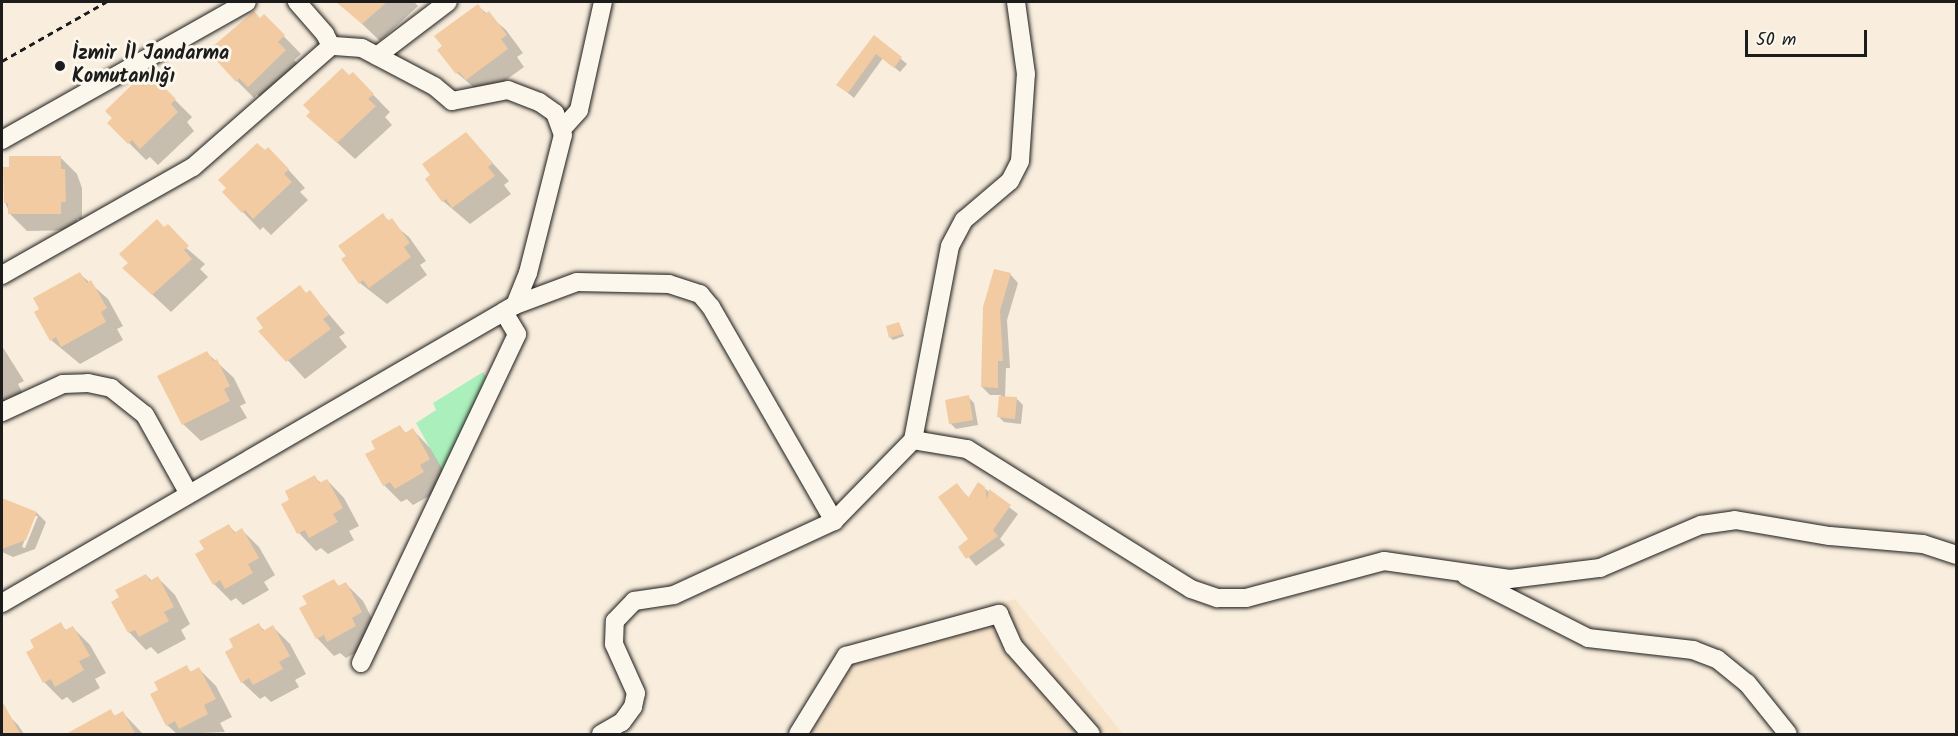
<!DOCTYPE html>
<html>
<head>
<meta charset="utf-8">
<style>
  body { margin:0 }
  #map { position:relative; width:1958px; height:736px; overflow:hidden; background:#f9eedd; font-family:Kalam,sans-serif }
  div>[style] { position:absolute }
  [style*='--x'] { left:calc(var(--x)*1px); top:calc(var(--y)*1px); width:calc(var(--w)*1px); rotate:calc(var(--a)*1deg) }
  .built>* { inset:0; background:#f7e4cb }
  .green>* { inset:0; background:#abf0bc }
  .shadow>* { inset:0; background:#0003 }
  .building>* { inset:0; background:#f2cba2 }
  .path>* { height:3px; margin-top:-1.5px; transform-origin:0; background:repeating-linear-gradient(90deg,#1c1c1c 0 6px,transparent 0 10.5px) }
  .roads { filter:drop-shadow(0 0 2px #1c1c1c) drop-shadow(0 0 2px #1c1c1c) }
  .street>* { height:18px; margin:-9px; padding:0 9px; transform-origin:9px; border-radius:9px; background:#fbf7ec }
  .dots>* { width:16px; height:16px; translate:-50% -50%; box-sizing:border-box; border:3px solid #fbf7ec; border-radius:50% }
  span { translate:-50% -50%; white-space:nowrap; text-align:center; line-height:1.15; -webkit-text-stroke:6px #fbf7ec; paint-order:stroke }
  .poi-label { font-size:20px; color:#1c1c1c; font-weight:700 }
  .left { translate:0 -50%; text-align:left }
  .frame { position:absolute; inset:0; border:3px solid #1c1c1c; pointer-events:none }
  .scale { position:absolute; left:1745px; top:30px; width:122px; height:27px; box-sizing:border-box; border:3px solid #1c1c1c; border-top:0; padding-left:8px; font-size:18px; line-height:21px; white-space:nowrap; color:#1c1c1c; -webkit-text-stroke:4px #fbf7ec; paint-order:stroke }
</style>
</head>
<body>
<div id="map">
  <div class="built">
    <div style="clip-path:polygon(1015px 599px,1123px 734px,791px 734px,845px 647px)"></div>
  </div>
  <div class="green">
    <div style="clip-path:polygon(483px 372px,487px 379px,442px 470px,416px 423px,436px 410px,433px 403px)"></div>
  </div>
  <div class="shadow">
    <div style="clip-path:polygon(339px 2px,414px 2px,418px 6px,380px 41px)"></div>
    <div style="clip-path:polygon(478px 6px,506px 30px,523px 53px,517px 57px,524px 67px,484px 96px,457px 73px)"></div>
    <div style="clip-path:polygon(264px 16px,301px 54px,294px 60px,302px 68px,266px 103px,257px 94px,254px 98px,237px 81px)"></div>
    <div style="clip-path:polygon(875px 37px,907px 64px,900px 72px,883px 58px,854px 98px,838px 85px)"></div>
    <div style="clip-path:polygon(353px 74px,390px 112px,385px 117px,392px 125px,355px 159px,308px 116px)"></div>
    <div style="clip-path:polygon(155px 80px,192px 117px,187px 122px,194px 131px,158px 165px,150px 157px,146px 160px,129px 143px)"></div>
    <div style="clip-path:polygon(466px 134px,509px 181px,504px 185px,511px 194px,470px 224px,443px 201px,427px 179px)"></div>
    <div style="clip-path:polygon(60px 157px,77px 174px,82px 188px,82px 219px,77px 219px,77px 230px,27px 231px,10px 214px,5px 202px)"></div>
    <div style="clip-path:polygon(285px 166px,305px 188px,300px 192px,308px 200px,271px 235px,263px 227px,260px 230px,224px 192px)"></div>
    <div style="clip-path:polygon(382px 215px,409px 237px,426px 261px,420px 265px,427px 275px,387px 304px,360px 283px,343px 260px)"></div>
    <div style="clip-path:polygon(164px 229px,205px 264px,200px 269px,208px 277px,171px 312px,142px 285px)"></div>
    <div style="clip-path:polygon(995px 270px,1010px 274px,1018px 283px,1007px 320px,1010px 368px,1006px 368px,1005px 398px,1017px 399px,1023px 405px,1021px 424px,1004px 422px,998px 416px,1001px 395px,990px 395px,982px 387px)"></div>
    <div style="clip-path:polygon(80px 274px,108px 299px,123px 326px,117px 329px,123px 340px,80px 364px,51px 340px)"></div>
    <div style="clip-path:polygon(310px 292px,345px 333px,339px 337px,347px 347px,305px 379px,261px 331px)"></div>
    <div style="clip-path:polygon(899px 323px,904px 336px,893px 340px,890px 337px)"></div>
    <div style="clip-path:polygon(2px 346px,24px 381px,18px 384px,23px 394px,2px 406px)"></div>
    <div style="clip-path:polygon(207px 353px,234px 378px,246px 403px,240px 406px,247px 418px,201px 441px,183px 424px)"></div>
    <div style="clip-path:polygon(968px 397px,974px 403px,978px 425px,956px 429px,950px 423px)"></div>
    <div style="clip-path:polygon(400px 427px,407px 434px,413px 430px,430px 448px,446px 476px,436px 482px,440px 490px,413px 505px,407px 499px,401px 502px,384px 485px)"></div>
    <div style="clip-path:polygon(314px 477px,321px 483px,327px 480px,344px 498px,359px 526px,349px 531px,354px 540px,328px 554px,321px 548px,316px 551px,299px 533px,283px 505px)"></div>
    <div style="clip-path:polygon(957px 485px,969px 498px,984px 488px,1018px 514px,1000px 539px,1005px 545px,976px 566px,960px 547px,970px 540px)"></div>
    <div style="clip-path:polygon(evenodd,2px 499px,37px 513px,46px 522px,35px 549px,13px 557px,2px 552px,2px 499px,34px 516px,38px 516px,25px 548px,22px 547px,34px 516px)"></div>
    <div style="clip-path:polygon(229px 526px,236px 533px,242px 530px,259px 547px,275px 575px,264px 582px,269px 590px,243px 605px,236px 598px,231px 601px,214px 584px,206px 549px)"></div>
    <div style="clip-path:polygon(146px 575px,152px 581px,158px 578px,175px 595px,190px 624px,181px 630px,186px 639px,158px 654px,151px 647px,146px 650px,129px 632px)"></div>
    <div style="clip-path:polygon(334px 581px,340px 587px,346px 584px,363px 601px,378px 630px,372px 644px,346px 658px,340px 653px,334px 656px,317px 638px,309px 605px)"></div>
    <div style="clip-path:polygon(60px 624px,67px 631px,73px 628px,90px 645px,106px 673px,95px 679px,100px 688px,73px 703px,67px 697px,62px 700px,45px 683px,28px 653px)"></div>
    <div style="clip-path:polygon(258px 624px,265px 631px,273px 627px,290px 644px,306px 674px,295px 680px,299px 687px,271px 702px,265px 696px,260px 699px,242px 682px)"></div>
    <div style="clip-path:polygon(186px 667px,192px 673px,199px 669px,216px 686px,232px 717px,220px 723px,225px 732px,177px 734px,167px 725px)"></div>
    <div style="clip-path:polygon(110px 711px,116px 717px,123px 713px,143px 734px,85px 734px)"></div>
    <div style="clip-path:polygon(9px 716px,18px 725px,24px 734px,2px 734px,2px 721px)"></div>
  </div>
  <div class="building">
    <div style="clip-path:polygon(336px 2px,387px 2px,362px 24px)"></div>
    <div style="clip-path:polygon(478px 4px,485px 14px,489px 11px,507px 35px,501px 39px,508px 49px,466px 80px,459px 72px,456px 74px,437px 50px,442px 46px,434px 36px)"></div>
    <div style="clip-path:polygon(254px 11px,260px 18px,264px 14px,285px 35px,278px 42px,286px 50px,248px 87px,239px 78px,236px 82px,215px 59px,218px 56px,211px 48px)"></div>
    <div style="clip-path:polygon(874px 35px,902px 57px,894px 68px,876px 54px,848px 93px,836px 85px)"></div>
    <div style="clip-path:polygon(342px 68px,349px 75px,353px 72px,374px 94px,368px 99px,376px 106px,337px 143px,306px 116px,310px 112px,303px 105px)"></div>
    <div style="clip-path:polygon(144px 73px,152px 81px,155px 78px,176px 99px,171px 104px,178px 112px,140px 149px,132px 140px,128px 144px,107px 123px,112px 118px,105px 111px)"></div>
    <div style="clip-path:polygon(466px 132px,493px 163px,488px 167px,495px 176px,452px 208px,446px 199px,442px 202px,425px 179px,430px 175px,422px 164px)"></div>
    <div style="clip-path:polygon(257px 143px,265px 150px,268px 147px,289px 169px,284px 174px,292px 182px,253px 219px,245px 210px,242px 213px,222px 192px,226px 188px,218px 180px)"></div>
    <div style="clip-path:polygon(9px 156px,61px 156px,61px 169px,65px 169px,66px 202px,61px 202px,61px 214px,8px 214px,8px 203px,4px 203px,3px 167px,9px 167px)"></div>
    <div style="clip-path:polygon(383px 213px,388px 221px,392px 218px,410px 243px,404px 247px,411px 257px,369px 288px,363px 280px,359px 284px,341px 259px,346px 256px,338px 246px)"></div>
    <div style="clip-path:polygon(157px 219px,164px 227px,168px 224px,189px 246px,184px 250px,192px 259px,152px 295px,122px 268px,128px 263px,119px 254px)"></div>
    <div style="clip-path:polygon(994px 269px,1011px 273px,1000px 311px,1003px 361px,998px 361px,998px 388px,981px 387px,983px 307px)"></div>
    <div style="clip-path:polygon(80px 272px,87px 283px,91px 280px,107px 308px,101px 312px,106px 322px,61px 347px,56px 337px,50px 341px,34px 312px,39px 309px,33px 298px)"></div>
    <div style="clip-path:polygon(300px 285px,306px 293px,310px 290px,329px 315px,323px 319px,331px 329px,286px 362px,258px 331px,263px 328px,256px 318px)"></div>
    <div style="clip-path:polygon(899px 322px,903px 334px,889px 338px,886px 326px)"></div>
    <div style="clip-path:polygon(207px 351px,213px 361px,217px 359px,230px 386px,224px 389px,230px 401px,182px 425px,157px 376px)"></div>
    <div style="clip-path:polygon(969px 395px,973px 420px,949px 424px,945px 400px)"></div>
    <div style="clip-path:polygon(999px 396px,1017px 397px,1015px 419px,997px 417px)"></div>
    <div style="clip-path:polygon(400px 425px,405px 433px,413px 428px,430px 459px,420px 465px,424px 472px,395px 489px,390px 482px,383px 486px,365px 454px,375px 449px,371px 441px)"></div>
    <div style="clip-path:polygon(315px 475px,319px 483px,327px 479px,343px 508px,333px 514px,338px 522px,309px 538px,305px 530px,297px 534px,281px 504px,289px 500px,285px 491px)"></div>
    <div style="clip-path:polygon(978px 482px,985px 487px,987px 500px,989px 489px,1011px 505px,993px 530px,998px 536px,966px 559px,958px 547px,968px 539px,938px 497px,957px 483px,968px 498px)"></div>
    <div style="clip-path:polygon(2px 498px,37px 512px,26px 540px,2px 549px)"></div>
    <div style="clip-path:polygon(229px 524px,234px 533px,242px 528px,259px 558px,248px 564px,253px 573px,225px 589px,220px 580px,213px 585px,195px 554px,204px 549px,199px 541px)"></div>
    <div style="clip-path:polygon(146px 574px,150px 581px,158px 576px,174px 607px,164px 612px,169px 621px,139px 637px,135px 630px,128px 633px,111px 602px,119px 597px,115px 590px)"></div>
    <div style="clip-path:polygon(334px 579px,338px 586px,346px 582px,362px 612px,352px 618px,356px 626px,327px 642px,324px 635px,316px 639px,299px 608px,307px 604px,302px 596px)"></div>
    <div style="clip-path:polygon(61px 622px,65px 630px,73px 626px,90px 656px,79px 661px,84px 670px,55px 687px,51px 679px,43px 683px,26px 652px,34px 648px,30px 640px)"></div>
    <div style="clip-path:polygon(259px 623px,263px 631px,273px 625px,290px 656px,279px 662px,283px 669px,253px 685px,249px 678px,241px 683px,225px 652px,233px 647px,229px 639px)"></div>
    <div style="clip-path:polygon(187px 665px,190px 672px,199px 667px,216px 699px,204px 705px,208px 714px,179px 729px,175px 721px,166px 726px,150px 694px,158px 690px,154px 682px)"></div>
    <div style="clip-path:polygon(2px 701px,21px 735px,2px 735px)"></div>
    <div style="clip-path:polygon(111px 709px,114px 716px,123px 711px,136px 735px,64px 735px)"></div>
  </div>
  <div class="path">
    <div style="--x:2;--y:61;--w:120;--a:-29.6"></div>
  </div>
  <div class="roads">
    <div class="street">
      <div style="--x:377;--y:56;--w:89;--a:-37.3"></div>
      <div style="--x:563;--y:128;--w:24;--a:-48"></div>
      <div style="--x:579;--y:110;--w:111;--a:-77.5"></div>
      <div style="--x:2;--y:140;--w:281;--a:-29.4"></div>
      <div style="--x:2;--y:275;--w:219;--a:-29.5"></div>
      <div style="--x:193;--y:167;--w:184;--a:-41.2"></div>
      <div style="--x:331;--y:46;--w:13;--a:-117"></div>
      <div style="--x:325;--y:34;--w:43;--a:-131.2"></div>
      <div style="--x:515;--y:305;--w:66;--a:-20.4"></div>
      <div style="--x:577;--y:282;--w:92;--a:1.2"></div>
      <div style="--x:669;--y:284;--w:33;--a:18"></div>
      <div style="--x:700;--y:294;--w:17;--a:50"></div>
      <div style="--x:711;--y:307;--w:247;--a:60.1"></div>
      <div style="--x:2;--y:412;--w:67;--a:-24.7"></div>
      <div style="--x:63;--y:384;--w:25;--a:-2"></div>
      <div style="--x:88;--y:383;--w:24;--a:12"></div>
      <div style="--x:111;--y:388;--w:43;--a:38.5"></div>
      <div style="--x:145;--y:415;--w:90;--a:60.9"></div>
      <div style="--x:913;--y:440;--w:197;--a:-79.2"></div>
      <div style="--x:950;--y:246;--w:30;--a:-62"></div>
      <div style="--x:964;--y:220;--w:60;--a:-40.3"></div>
      <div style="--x:1010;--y:181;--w:22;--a:-63"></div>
      <div style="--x:1020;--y:161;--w:87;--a:-86.1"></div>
      <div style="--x:1026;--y:74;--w:73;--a:-97.9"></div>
      <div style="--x:1466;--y:576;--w:137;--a:26.9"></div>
      <div style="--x:1588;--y:638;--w:106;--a:6.5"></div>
      <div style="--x:1693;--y:650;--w:26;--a:21"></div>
      <div style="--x:1717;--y:659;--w:38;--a:39"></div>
      <div style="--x:1747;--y:683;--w:65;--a:51.2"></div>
      <div style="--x:2;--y:603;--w:593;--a:-30.15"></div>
      <div style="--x:515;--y:305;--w:35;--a:-68"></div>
      <div style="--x:528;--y:273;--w:142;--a:-75.8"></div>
      <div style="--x:563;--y:135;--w:23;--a:-110"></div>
      <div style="--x:555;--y:113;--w:19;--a:-145"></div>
      <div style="--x:539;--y:102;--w:33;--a:-159"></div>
      <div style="--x:508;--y:90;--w:57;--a:168.9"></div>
      <div style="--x:452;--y:101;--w:23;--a:-140"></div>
      <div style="--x:434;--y:86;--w:81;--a:-152.2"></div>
      <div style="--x:362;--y:48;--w:31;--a:-176"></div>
      <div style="--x:361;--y:663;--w:364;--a:-64.6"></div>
      <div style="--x:517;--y:334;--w:26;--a:-121"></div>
      <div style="--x:601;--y:734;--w:24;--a:-30"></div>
      <div style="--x:622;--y:722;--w:19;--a:-54"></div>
      <div style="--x:633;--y:707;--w:14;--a:-78"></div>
      <div style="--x:636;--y:693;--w:54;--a:-114.2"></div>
      <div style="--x:614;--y:644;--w:23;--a:-88"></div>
      <div style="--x:615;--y:621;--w:28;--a:-46"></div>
      <div style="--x:634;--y:601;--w:40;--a:-8.5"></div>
      <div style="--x:674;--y:595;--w:176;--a:-24.8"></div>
      <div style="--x:834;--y:521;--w:113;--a:-45.7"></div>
      <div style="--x:913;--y:440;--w:55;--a:9.5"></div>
      <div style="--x:967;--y:449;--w:264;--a:32"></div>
      <div style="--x:1191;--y:589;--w:28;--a:19"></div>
      <div style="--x:1217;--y:598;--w:29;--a:0"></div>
      <div style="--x:1246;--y:598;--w:143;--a:-15"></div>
      <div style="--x:1384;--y:561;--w:127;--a:8.1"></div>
      <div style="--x:1510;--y:579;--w:91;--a:-7"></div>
      <div style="--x:1600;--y:568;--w:110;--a:-23.1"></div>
      <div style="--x:1701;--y:525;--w:34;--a:-8"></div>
      <div style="--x:1735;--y:520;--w:96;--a:9.6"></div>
      <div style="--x:1830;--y:536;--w:93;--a:4.9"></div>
      <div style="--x:1923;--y:544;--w:35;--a:18"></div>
      <div style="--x:798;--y:734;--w:92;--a:-58.4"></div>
      <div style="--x:846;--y:656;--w:159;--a:-15.4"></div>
      <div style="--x:999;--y:614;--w:36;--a:66"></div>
      <div style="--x:1014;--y:647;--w:116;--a:48.5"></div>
    </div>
  </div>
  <div class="dots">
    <div style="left:60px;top:66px;background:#1c1c1c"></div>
  </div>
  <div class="poi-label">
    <span class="left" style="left:72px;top:66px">İzmir İl Jandarma<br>Komutanlığı</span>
  </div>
  <div class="frame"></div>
  <div class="scale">50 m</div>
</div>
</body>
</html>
